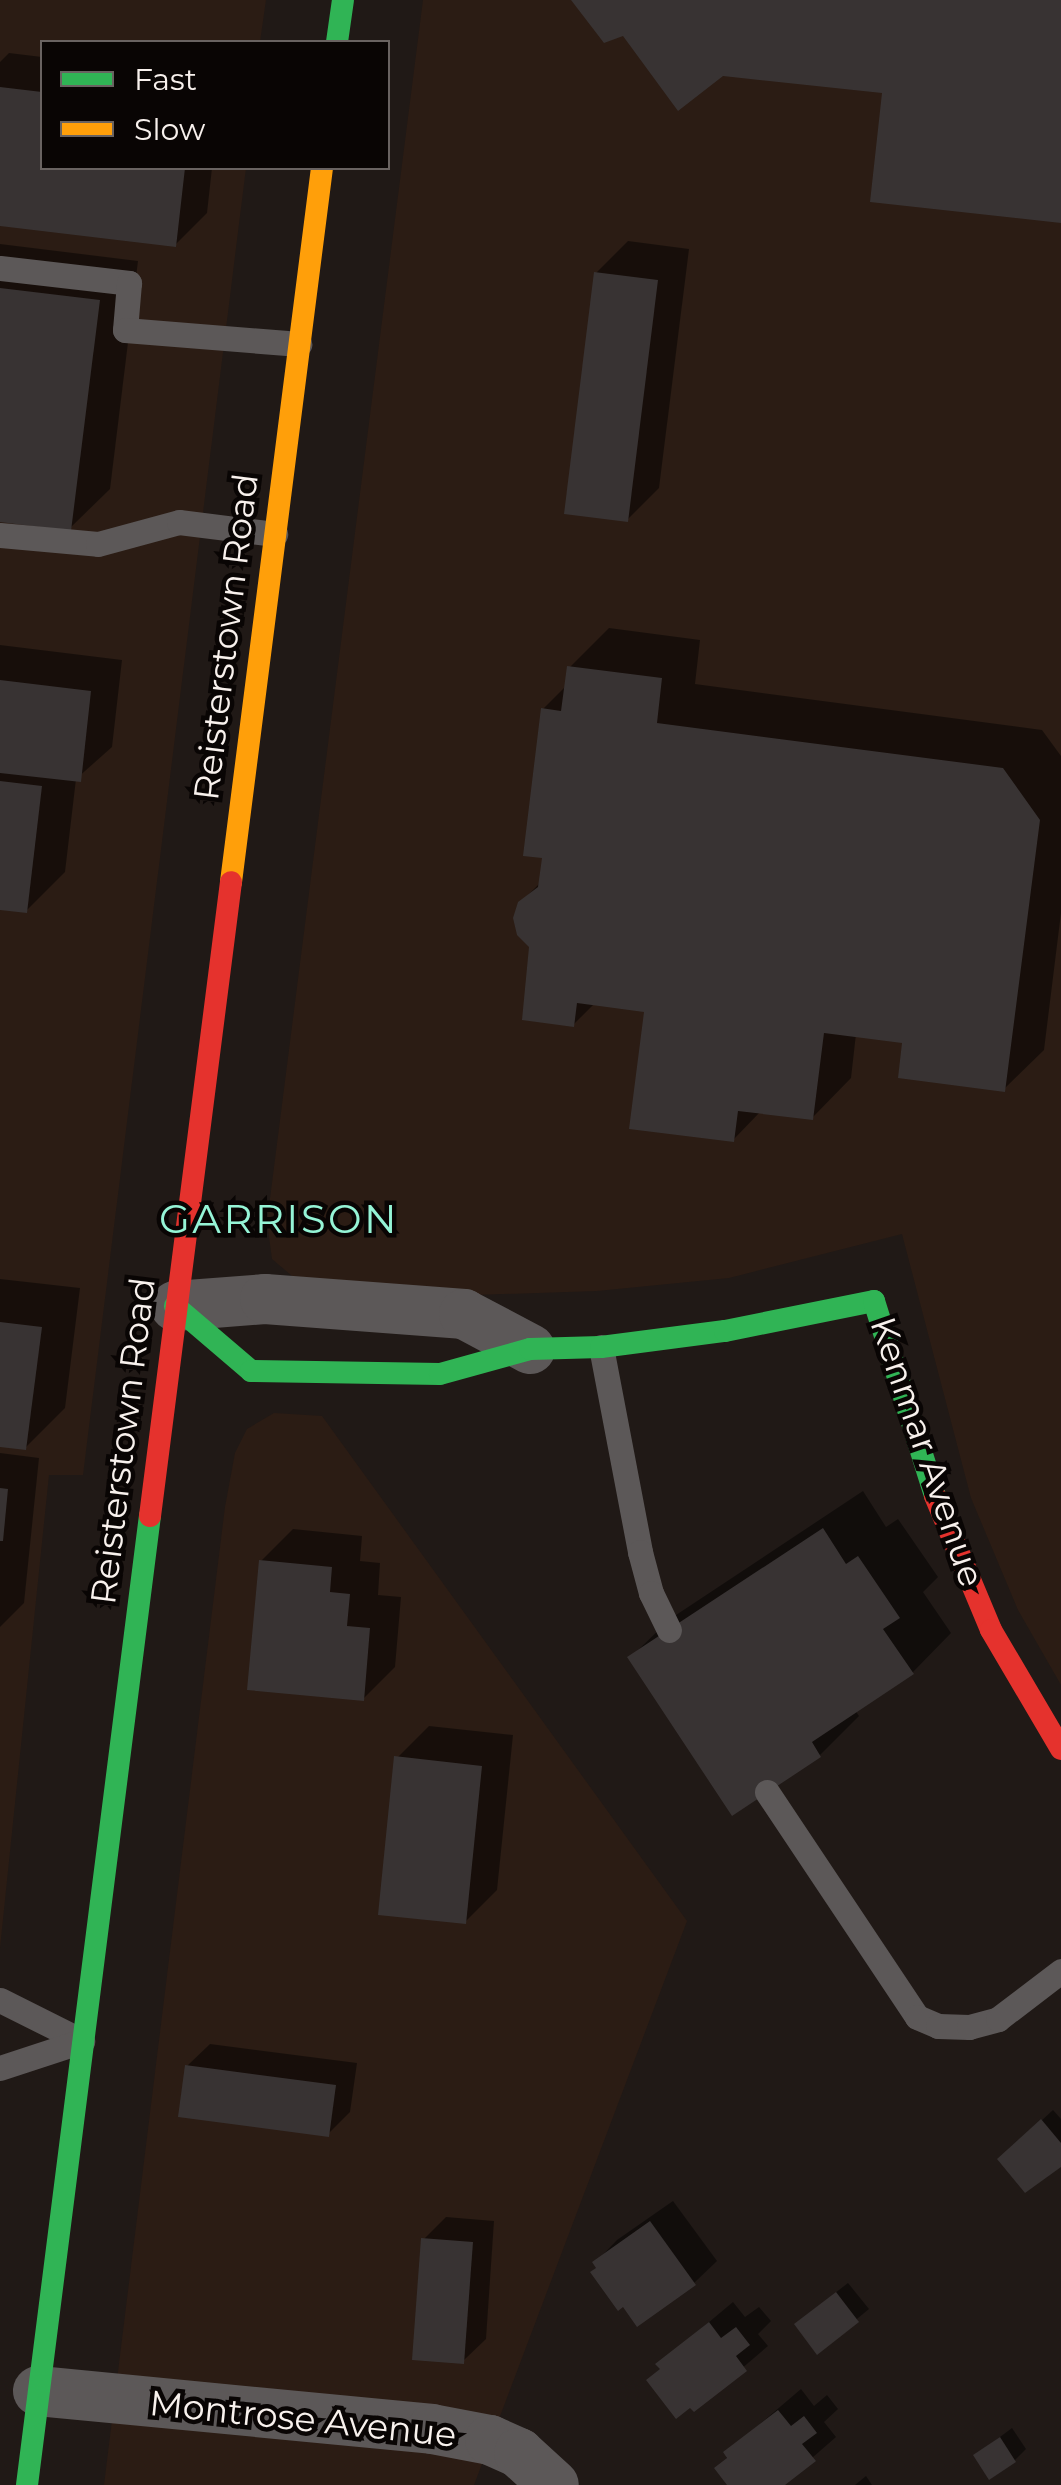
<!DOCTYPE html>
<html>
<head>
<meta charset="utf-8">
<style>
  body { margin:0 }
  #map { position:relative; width:1061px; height:2485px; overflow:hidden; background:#201916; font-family:Montserrat,sans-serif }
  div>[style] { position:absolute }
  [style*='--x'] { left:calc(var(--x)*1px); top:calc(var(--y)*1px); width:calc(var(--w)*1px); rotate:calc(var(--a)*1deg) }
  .built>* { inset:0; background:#2b1c14 }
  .shadow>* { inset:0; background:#0007 }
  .building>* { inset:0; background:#383333 }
  .lane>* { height:25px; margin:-12.5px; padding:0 12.5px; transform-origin:12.5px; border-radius:12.5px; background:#5c5858 }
  .street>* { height:50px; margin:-25px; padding:0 25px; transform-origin:25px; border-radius:25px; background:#5c5858 }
  .fast>* { height:22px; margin:-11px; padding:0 11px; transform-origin:11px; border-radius:11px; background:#30b455 }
  .slow>* { height:22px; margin:-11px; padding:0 11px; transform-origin:11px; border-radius:11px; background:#ff9f0a }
  .jam>* { height:22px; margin:-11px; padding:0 11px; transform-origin:11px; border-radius:11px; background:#e5322d }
  span { translate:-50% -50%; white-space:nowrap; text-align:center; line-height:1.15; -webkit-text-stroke:9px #090504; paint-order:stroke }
  .street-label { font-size:35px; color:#f8f1ed }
  .quarter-label { font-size:40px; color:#95f4d6; letter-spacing:2.5px }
  .legend { position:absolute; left:40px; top:40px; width:350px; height:130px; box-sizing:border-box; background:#090504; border:2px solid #696361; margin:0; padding:12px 18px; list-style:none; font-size:30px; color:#f8f1ed }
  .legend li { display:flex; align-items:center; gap:20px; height:50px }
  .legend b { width:50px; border:2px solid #696361 }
</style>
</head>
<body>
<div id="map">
  <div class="built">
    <div style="clip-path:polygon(0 0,266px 0,260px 42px,42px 42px,42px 168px,246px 168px,83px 1475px,49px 1475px,0 1948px)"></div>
    <div style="clip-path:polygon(423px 0,1061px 0,1061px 1685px,1018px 1610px,971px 1498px,902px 1234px,729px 1278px,597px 1291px,443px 1296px,305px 1287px,272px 1259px,267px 1222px)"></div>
    <div style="clip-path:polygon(274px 1413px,322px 1416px,687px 1921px,474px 2485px,104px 2485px,225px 1507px,235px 1453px,247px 1429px)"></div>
  </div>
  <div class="shadow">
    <div style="clip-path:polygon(9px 53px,42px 57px,42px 168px,212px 168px,207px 213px,175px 245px,0 224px,0 62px)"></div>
    <div style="clip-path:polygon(628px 241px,689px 249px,659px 488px,627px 520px,596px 273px)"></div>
    <div style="clip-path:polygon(0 244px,138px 261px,110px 489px,70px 528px,0 519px)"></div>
    <div style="clip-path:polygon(609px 628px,700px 640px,695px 684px,1042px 730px,1061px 756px,1061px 913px,1044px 1050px,1004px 1089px,905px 1041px,856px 1034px,851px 1078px,812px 1118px,761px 1111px,734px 1139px,647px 1009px,595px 1003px,574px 1024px,532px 946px,520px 903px,542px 881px,545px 856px,543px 709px,567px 685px,570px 667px)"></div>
    <div style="clip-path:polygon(0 645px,122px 660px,112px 747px,76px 779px,65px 872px,26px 911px,0 908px)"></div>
    <div style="clip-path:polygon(0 1279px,80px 1288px,65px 1408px,25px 1448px,0 1445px)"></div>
    <div style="clip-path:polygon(0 1453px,39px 1458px,24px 1603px,0 1627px)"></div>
    <div style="clip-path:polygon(863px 1491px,886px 1527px,898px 1519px,938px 1577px,923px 1592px,951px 1633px,912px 1673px,855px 1710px,859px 1716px,820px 1755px,630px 1658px,670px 1619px)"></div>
    <div style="clip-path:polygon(293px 1529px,362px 1536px,360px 1561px,380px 1563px,378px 1595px,401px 1597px,395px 1667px,363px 1699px,261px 1561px)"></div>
    <div style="clip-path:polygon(429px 1726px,513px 1735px,497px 1890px,465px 1922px,397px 1758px)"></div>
    <div style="clip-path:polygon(210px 2044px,357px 2063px,350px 2112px,328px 2134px,187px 2066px)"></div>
    <div style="clip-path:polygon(1053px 2110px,1061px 2119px,1061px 2163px,1011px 2149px)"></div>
    <div style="clip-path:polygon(673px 2201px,717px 2261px,694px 2283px,598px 2268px,595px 2263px,617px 2240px)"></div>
    <div style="clip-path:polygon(446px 2217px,494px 2221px,486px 2339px,463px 2361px,423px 2240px)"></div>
    <div style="clip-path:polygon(848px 2283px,869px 2309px,818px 2351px,808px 2314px)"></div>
    <div style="clip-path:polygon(733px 2302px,745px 2317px,759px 2307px,771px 2321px,758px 2334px,768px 2346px,694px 2409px,659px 2364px)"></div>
    <div style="clip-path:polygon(801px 2389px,814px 2406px,827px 2395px,838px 2409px,824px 2422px,836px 2437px,781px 2485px,730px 2485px,726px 2453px)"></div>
    <div style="clip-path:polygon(1012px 2428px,1026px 2449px,1015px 2460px,976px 2455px)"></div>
    <div style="clip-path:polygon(866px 2476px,872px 2485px,855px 2485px)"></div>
  </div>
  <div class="building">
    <div style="clip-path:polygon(571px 0,1061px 0,1061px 223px,870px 202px,882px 93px,723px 76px,678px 111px,623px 36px,604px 43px)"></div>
    <div style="clip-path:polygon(0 87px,42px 92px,42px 168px,185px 168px,176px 247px,0 226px)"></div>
    <div style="clip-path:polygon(594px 272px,658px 280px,628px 522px,564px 514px)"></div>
    <div style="clip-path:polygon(0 288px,100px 300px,71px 531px,0 522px)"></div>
    <div style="clip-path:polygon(567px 666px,662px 678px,657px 723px,1003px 768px,1040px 820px,1005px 1092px,898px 1078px,902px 1043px,824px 1033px,813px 1120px,738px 1111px,734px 1142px,629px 1129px,644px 1012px,577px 1003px,574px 1027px,522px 1020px,529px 947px,517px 935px,513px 918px,518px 902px,538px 887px,542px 858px,523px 856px,541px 708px,561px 711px)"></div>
    <div style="clip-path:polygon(0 680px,91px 691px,81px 782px,0 773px)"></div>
    <div style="clip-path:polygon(0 781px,42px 786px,27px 913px,0 910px)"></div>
    <div style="clip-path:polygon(0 1322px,42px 1327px,26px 1450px,0 1447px)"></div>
    <div style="clip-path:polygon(0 1488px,8px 1489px,3px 1541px,0 1541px)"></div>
    <div style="clip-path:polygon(823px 1528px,846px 1564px,858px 1556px,900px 1618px,883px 1629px,914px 1674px,812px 1742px,821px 1757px,732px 1816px,627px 1657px)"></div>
    <div style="clip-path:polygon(259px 1560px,332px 1567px,330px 1592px,350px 1594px,347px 1626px,370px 1628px,364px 1701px,247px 1690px)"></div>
    <div style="clip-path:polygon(394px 1756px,482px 1766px,466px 1924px,378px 1915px)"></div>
    <div style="clip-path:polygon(185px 2065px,336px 2085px,329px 2137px,178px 2117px)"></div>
    <div style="clip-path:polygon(1041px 2119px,1061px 2143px,1061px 2167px,1025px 2193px,997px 2159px)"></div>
    <div style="clip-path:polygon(650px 2221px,696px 2285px,637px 2327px,623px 2307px,618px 2311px,590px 2272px,596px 2268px,592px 2262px)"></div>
    <div style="clip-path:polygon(421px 2238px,473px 2242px,464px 2364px,412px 2360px)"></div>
    <div style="clip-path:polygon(836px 2292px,859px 2322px,817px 2355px,794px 2324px)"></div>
    <div style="clip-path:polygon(709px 2322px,721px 2338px,736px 2327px,750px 2345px,736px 2356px,747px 2371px,694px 2412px,690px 2408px,676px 2419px,646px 2380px,660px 2369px,655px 2364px)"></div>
    <div style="clip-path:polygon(778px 2410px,791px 2426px,804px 2416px,817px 2433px,802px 2444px,816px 2461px,785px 2485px,727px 2485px,714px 2468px,727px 2458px,723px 2452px)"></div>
    <div style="clip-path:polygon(1000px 2437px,1016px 2462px,989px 2480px,973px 2455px)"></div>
  </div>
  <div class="lane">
    <div style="--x:0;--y:268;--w:130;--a:6.6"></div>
    <div style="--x:129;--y:283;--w:47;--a:94.9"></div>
    <div style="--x:125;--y:330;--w:175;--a:4.6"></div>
    <div style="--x:0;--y:535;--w:98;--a:5.2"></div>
    <div style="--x:98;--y:544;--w:84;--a:-15.2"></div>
    <div style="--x:179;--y:522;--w:97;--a:7.1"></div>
    <div style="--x:601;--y:1347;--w:209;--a:79.2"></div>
    <div style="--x:640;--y:1552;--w:42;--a:75"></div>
    <div style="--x:651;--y:1593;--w:41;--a:64.1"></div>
    <div style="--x:767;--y:1792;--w:270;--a:56.3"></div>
    <div style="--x:917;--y:2017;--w:23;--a:23"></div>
    <div style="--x:938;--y:2026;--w:31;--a:2"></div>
    <div style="--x:969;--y:2027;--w:30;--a:-15"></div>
    <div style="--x:998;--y:2019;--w:79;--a:-37.3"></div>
    <div style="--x:0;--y:2000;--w:92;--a:26.6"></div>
    <div style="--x:0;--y:2068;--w:86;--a:-18.2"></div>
  </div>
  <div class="street">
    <div style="--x:175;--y:1306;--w:90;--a:-4.4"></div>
    <div style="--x:265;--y:1299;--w:200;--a:4.3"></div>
    <div style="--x:464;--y:1314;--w:75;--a:27.9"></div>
    <div style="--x:38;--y:2391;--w:396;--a:5.5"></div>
    <div style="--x:432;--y:2429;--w:59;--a:10.7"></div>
    <div style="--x:490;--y:2440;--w:32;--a:24"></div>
    <div style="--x:519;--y:2453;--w:47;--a:42.4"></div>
  </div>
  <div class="fast">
    <div style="--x:337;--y:42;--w:42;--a:-81.9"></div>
    <div style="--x:175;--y:1306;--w:100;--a:40.5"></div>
    <div style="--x:251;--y:1371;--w:189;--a:0.9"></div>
    <div style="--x:440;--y:1374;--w:93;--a:-15.5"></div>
    <div style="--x:530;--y:1349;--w:71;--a:-1.6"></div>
    <div style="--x:601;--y:1347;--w:125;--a:-7.4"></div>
    <div style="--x:725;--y:1331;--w:152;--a:-11.4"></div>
    <div style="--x:874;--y:1301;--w:204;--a:72.6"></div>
    <div style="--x:27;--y:2485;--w:977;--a:-82.77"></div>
  </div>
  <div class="slow">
    <div style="--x:231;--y:882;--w:720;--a:-82.74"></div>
  </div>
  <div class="jam">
    <div style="--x:935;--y:1496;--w:145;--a:67.3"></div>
    <div style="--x:991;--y:1630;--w:138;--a:59.5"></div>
    <div style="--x:150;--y:1516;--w:639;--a:-82.72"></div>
  </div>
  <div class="street-label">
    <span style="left:226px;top:637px;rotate:-83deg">Reisterstown Road</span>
    <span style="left:123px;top:1441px;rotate:-83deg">Reisterstown Road</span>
    <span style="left:927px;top:1452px;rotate:71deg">Kenmar Avenue</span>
    <span style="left:303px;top:2419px;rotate:6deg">Montrose Avenue</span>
  </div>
  <div class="quarter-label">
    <span style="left:279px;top:1219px">GARRISON</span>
  </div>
  <ul class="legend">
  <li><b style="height:12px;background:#30b455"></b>Fast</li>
  <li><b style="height:12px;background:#ff9f0a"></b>Slow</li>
  </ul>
</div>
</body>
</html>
